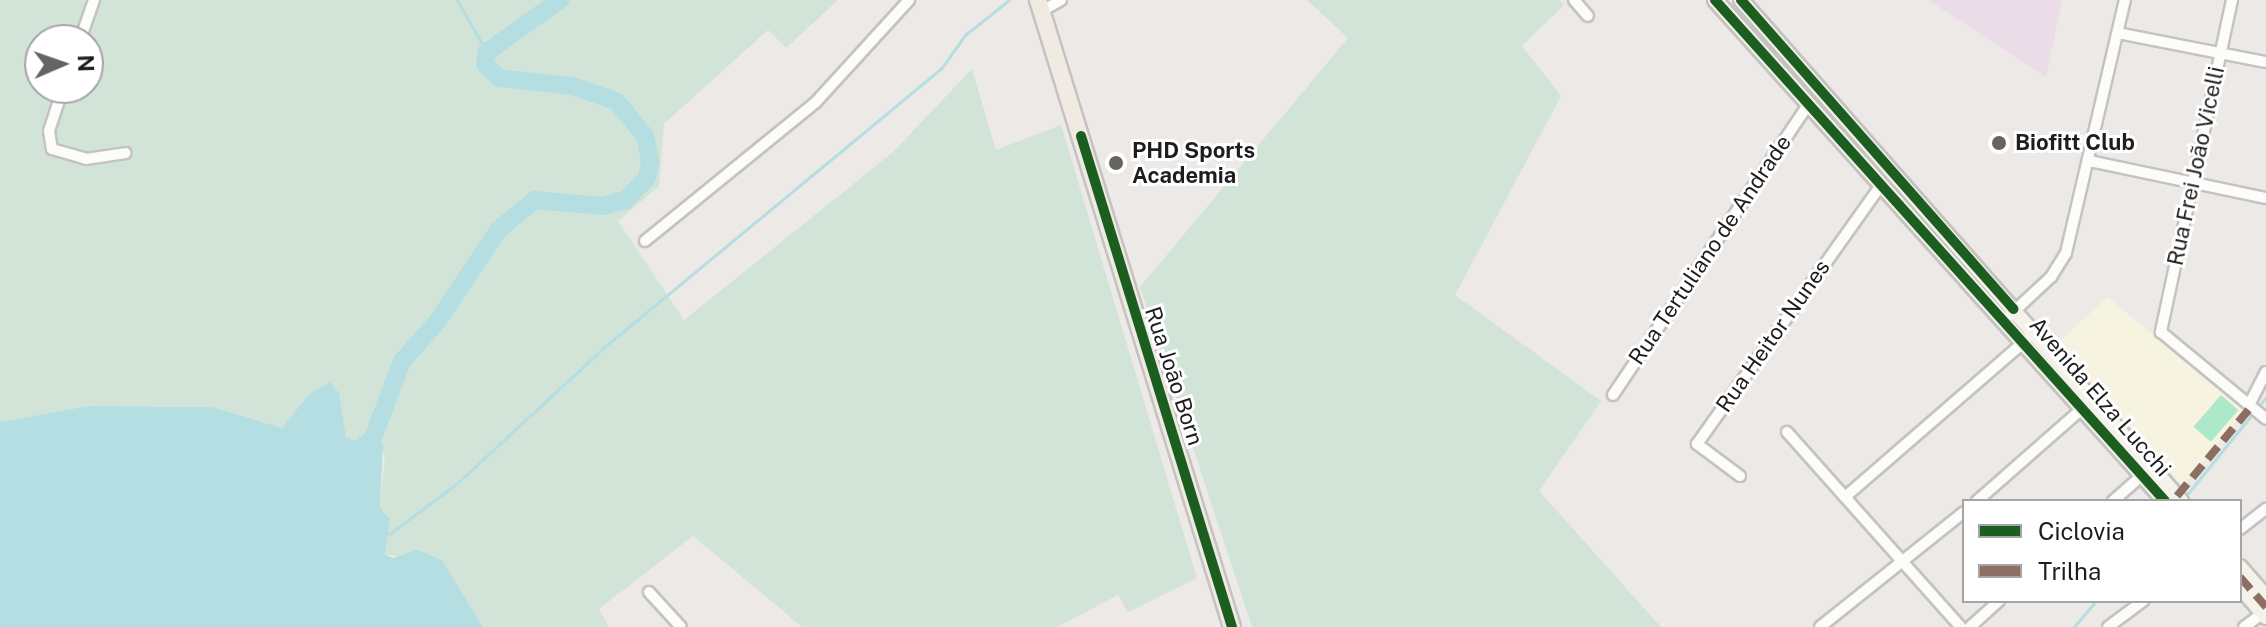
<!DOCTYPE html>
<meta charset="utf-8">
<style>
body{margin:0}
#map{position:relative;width:2266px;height:627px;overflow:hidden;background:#ece9e6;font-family:"Public Sans",sans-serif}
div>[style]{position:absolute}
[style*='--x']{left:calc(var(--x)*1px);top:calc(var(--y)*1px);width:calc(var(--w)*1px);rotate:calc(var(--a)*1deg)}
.industrial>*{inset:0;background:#eadde7}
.education>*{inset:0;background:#f6f3e0}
.wetland>*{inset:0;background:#d2e4d8}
.pitch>*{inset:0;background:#ace8c9;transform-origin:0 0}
.water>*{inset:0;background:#b5dee3}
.stream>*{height:3px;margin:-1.5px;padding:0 1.5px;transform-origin:1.5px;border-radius:1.5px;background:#b5dee3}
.river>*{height:18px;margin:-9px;padding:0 9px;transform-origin:9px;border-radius:9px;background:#b5dee3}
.roads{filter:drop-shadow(2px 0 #c4c3c2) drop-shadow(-2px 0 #c4c3c2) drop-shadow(0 2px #c4c3c2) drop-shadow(0 -2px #c4c3c2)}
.street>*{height:10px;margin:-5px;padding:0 5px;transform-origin:5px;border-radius:5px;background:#fcfcfb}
.secondary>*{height:14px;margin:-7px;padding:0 7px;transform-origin:7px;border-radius:7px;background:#f4f2e9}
.primary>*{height:16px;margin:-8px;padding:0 8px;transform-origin:8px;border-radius:8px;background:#f1eae3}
.quiet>*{height:8px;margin-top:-4px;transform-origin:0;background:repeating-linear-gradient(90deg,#8d6e63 0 16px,transparent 0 24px)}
.cycleway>*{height:10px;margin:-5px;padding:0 5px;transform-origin:5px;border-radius:5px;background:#1b5e20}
.dots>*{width:22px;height:22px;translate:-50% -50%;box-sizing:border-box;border:4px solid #fff;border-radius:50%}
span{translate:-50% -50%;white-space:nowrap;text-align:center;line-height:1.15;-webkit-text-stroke:6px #fff;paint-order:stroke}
.poi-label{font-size:22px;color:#1d1d1d;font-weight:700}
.left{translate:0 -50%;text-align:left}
.street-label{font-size:22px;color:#1d1d1d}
.legend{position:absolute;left:1962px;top:499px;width:280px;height:104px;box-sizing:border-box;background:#fff;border:2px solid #a5a5a5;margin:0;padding:10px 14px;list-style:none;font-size:24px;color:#1d1d1d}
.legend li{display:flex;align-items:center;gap:16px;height:40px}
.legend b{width:40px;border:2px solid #a5a5a5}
.north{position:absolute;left:24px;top:24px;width:80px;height:80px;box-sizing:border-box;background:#fff;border:2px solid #a5a5a5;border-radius:50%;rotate:88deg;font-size:22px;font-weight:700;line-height:32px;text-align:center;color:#1d1d1d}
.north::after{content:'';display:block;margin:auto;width:28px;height:36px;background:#656463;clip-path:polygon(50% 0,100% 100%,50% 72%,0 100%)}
</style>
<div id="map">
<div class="industrial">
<div style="clip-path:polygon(1928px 0,2062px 0,2046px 77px)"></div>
</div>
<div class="education">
<div style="clip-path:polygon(2107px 297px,2246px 410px,2182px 486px,2057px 344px)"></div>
</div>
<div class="wetland">
<div style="clip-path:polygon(evenodd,0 0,838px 0,786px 48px,768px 30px,664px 124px,659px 186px,618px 221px,684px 320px,893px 152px,972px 69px,996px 150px,1061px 125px,1197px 578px,1128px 612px,1118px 595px,1057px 627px,802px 627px,693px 536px,599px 609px,609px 627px,483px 627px,442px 560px,385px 555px,390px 519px,380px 508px,385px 454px,346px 437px,341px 405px,330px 382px,309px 394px,282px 428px,213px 407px,88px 406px,0 422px,0 0,40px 40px,88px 40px,88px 88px,40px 88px,40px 40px)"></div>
<div style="clip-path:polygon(1307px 0,1559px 0,1564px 5px,1522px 46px,1561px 96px,1455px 295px,1601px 401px,1539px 491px,1661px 627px,1252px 627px,1140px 287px,1348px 38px)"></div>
</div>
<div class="pitch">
<div style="left:2221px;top:395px;width:23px;height:42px;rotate:41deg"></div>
</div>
<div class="water">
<div style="clip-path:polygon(330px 382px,339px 393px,346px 437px,356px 441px,365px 433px,383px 444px,380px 508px,390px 519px,385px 555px,393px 558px,417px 550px,442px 560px,483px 627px,0 627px,0 422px,88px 406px,213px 407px,282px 428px,309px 394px)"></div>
</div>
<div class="stream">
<div style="--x:457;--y:0;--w:60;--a:60"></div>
<div style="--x:2258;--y:407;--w:13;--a:-51"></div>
<div style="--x:2185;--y:497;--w:108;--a:-51"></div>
<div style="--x:389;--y:534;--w:82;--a:-36.6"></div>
<div style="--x:455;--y:485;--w:208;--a:-42.7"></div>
<div style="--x:608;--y:344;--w:432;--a:-39.6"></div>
<div style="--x:941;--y:69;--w:42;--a:-54.8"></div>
<div style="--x:965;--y:35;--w:56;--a:-38.5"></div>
<div style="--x:2074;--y:627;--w:34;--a:-50"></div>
</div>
<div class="river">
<div style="--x:373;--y:438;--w:82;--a:-69.4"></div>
<div style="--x:402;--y:361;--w:52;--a:-48.1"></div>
<div style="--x:437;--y:322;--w:112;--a:-56.3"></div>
<div style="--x:499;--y:229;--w:46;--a:-38.9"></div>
<div style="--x:535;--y:200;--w:68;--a:5"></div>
<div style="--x:603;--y:206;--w:23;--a:-15"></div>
<div style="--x:625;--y:200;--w:31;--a:-45"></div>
<div style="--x:647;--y:178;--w:17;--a:-80"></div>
<div style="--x:650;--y:161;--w:25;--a:-101"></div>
<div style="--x:645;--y:136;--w:45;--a:-129.6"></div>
<div style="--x:616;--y:101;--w:46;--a:-161.2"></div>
<div style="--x:572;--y:86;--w:73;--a:-173.7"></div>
<div style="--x:499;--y:78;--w:20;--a:-135"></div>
<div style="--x:485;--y:64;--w:12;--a:-81"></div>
<div style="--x:487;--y:52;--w:90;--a:-35.5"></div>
</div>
<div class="roads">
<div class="street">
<div style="--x:1574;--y:0;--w:21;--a:49"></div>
<div style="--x:2232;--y:0;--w:340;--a:102.1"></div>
<div style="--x:2161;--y:332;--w:136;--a:39.6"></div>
<div style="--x:1042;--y:11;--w:22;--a:-30"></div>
<div style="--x:2118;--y:33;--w:151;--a:11.1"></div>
<div style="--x:80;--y:40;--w:42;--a:-70.7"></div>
<div style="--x:63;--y:88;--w:45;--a:108"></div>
<div style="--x:49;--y:131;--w:18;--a:81"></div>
<div style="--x:52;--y:149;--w:35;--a:16"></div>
<div style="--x:86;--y:159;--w:40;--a:-8.5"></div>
<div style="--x:2089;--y:161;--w:181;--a:11.8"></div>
<div style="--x:645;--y:241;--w:220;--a:-39.1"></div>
<div style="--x:816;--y:102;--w:138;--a:-47.6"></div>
<div style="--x:2009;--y:316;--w:57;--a:-42.9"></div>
<div style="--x:2051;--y:277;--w:28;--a:-58"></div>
<div style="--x:2066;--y:253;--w:260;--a:-76.9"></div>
<div style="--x:1613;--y:395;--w:349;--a:-56.1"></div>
<div style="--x:2249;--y:405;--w:37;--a:-63"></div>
<div style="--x:1787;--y:432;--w:261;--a:48.3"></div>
<div style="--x:1740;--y:476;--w:54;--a:-143.3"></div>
<div style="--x:1697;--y:444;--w:318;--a:-54.6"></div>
<div style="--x:1845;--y:497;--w:240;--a:-40.9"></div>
<div style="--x:1977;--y:501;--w:141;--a:-41.3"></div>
<div style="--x:2113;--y:501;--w:45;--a:-41.4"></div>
<div style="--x:2240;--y:529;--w:33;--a:-38"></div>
<div style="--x:649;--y:592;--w:47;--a:47.6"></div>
<div style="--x:1820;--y:627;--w:184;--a:-38.6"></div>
<div style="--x:1970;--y:627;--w:39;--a:-42"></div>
<div style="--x:2108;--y:627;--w:44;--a:-36.6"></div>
<div style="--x:2244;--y:627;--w:24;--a:-36"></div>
</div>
<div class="secondary">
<div style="--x:1715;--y:0;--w:673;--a:48.07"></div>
<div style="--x:1741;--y:0;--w:667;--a:48.71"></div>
<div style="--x:2240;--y:567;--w:40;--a:49"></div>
<div style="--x:2240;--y:587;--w:40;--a:49"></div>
</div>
<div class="primary">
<div style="--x:1038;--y:0;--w:656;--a:72.81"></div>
</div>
</div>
<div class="quiet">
<div style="--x:2177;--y:496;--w:116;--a:-50.3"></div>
<div style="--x:2240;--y:577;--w:40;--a:49"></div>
</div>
<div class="cycleway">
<div style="--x:1715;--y:0;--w:673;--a:48.07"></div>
<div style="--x:1741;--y:0;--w:412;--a:48.6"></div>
<div style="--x:1081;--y:136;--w:514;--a:72.91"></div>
</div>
<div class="dots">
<div style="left:1999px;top:143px;background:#656463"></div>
<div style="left:1116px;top:163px;background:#656463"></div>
</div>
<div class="poi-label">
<span class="left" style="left:2015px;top:143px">Biofitt Club</span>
<span class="left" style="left:1132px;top:163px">PHD Sports<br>Academia</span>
</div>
<div class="street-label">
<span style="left:2196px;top:166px;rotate:-78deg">Rua Frei João Vicelli</span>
<span style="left:1710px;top:250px;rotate:-56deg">Rua Tertuliano de Andrade</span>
<span style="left:1773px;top:336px;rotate:-55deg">Rua Heitor Nunes</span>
<span style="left:1174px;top:376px;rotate:72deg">Rua João Born</span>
<span style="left:2100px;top:397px;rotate:49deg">Avenida Elza Lucchi</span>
</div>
<ul class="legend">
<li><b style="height:10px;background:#1b5e20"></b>Ciclovia</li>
<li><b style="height:10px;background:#8d6e63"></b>Trilha</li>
</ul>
<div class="north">N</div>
</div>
